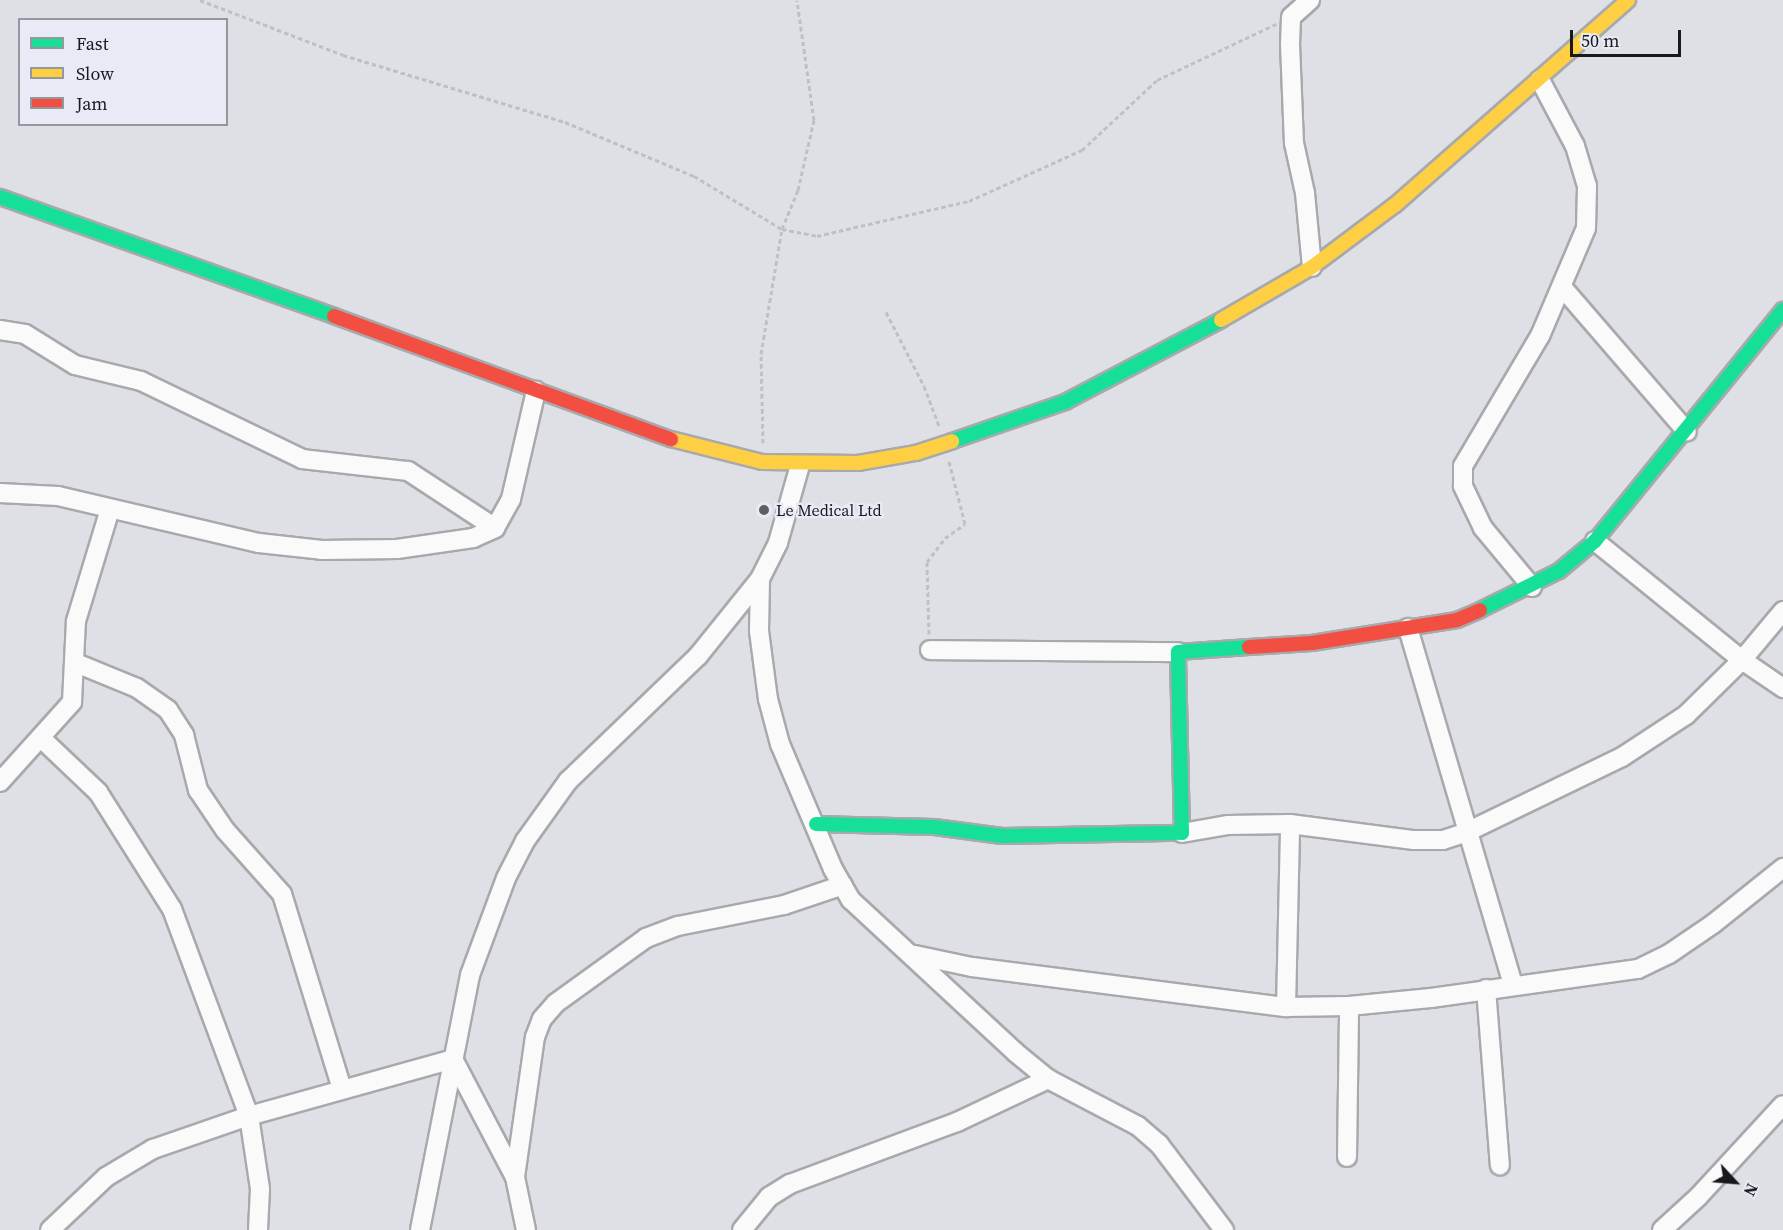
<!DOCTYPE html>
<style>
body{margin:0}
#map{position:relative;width:1783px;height:1230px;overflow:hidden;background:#dee0e6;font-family:"Source Serif 4",serif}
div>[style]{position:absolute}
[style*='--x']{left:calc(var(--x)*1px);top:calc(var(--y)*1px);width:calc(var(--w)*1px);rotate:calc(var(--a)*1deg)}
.path>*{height:3px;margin-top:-1.5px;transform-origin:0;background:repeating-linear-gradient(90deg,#bec0c1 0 4.5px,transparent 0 7.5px)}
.roads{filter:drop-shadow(2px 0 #a8a9ad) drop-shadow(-2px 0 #a8a9ad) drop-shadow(0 2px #a8a9ad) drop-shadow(0 -2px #a8a9ad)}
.street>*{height:18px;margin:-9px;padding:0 9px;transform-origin:9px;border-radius:9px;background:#fafafb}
.fast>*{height:14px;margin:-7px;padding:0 7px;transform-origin:7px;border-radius:7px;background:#16e098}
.slow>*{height:14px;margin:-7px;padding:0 7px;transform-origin:7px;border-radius:7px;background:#ffcf43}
.jam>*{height:14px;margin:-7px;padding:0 7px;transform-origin:7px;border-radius:7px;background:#f24e42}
.dots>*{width:16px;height:16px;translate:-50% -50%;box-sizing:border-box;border:3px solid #e8ebf6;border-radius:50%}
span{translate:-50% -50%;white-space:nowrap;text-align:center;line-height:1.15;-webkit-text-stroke:4.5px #e8ebf6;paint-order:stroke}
.poi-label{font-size:16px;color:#18191d}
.left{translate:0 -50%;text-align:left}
.legend{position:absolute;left:18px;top:18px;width:210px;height:108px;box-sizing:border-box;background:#e8ebf6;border:2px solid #95979f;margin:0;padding:8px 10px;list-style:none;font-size:18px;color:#18191d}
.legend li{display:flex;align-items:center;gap:12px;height:30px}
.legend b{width:30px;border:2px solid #95979f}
.north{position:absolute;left:1705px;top:1152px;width:60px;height:60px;-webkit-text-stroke:4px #e8ebf6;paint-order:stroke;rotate:116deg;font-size:16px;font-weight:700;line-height:24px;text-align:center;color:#18191d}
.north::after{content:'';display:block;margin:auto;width:21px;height:27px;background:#18191d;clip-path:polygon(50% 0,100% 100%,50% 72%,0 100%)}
.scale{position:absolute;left:1570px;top:30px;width:111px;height:27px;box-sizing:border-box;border:3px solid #18191d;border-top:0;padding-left:8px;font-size:18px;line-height:21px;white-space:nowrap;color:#18191d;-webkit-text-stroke:4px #e8ebf6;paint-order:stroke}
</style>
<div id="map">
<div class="path">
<div style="--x:200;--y:0;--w:153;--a:21"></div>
<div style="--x:343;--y:55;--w:232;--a:16.8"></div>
<div style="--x:565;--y:122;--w:140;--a:22.7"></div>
<div style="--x:694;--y:176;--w:103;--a:31.1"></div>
<div style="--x:782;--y:229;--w:36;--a:11"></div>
<div style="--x:817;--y:236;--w:156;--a:-13"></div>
<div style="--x:969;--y:201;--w:124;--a:-24.3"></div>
<div style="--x:1082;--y:150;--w:103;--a:-43"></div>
<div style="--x:1157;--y:80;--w:132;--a:-25.2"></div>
<div style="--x:886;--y:312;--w:83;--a:62.8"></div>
<div style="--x:924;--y:386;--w:43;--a:69.4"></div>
<div style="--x:763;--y:443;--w:89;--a:-91.3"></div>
<div style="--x:761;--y:354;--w:127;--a:-80.5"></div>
<div style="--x:782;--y:229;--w:42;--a:-67.7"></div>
<div style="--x:798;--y:190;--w:72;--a:-77.1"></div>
<div style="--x:814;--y:120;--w:121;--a:-98.1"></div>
<div style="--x:929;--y:634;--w:72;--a:-91.6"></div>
<div style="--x:927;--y:562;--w:30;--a:-53"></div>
<div style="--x:945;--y:538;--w:24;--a:-35"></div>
<div style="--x:965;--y:524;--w:65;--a:-104.3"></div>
</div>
<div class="roads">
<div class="street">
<div style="--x:1310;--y:0;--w:25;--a:138"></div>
<div style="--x:1291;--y:17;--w:27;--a:92"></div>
<div style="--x:1290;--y:44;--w:99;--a:87.7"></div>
<div style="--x:1294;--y:143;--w:51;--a:77.6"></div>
<div style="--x:1305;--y:193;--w:74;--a:84.6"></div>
<div style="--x:1562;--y:287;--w:191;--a:49.2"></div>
<div style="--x:0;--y:330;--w:25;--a:9"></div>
<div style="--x:25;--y:334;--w:59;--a:31.8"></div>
<div style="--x:75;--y:365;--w:68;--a:13.6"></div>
<div style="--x:141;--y:381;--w:179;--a:25.8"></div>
<div style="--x:302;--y:459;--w:107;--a:6.5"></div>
<div style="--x:408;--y:471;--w:104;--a:33.2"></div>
<div style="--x:800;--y:465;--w:81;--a:105.8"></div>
<div style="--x:778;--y:543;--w:40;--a:116.6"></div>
<div style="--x:760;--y:579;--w:52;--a:91.1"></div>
<div style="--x:759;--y:631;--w:69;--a:82.5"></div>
<div style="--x:768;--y:699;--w:47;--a:75.1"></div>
<div style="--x:780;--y:744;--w:136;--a:67"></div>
<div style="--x:833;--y:869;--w:36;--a:60"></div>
<div style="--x:851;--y:900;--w:224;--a:42.8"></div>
<div style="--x:1015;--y:1052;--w:43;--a:39.3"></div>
<div style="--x:1048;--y:1079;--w:102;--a:27.6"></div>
<div style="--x:1138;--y:1126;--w:28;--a:41"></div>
<div style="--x:1159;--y:1144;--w:108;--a:52.9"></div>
<div style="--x:0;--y:493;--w:58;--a:3"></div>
<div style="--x:58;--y:496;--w:206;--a:13.2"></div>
<div style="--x:259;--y:543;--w:63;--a:6.3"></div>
<div style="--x:322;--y:550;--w:75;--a:-0.8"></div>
<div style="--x:397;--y:549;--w:77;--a:-8.2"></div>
<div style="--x:473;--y:538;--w:24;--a:-24"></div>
<div style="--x:495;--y:528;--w:33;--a:-61"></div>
<div style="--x:511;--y:499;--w:111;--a:-77"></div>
<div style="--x:1595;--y:541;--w:189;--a:39"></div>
<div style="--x:1742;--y:660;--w:50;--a:34.3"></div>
<div style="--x:1532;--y:587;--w:77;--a:-129.7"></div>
<div style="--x:1483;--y:528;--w:47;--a:-115.5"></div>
<div style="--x:1463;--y:486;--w:20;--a:-90"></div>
<div style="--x:1463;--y:466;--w:151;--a:-59.4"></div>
<div style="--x:1540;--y:336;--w:117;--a:-66.9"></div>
<div style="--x:1586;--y:228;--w:42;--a:-88.6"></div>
<div style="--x:1587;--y:186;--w:42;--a:-106.7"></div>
<div style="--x:1575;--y:146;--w:75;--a:-117.9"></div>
<div style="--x:1408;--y:628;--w:372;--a:73.6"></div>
<div style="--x:930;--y:650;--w:248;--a:0.5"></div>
<div style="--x:76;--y:663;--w:66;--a:22.3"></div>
<div style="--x:137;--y:688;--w:38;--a:35"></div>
<div style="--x:168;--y:710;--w:30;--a:57"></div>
<div style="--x:184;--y:735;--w:57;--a:75.7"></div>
<div style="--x:198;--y:790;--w:48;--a:56"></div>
<div style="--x:225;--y:830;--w:86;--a:48.3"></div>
<div style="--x:282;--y:894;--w:204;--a:72.9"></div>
<div style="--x:41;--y:738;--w:79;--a:43.5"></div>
<div style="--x:98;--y:792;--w:138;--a:57.7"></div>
<div style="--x:172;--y:909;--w:221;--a:69.6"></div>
<div style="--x:249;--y:1116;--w:74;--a:81.4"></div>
<div style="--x:260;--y:1189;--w:41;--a:92.8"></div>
<div style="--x:0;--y:782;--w:108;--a:-48"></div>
<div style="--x:72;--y:702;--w:81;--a:-87.2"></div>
<div style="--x:76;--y:621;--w:117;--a:-73.1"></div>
<div style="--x:1182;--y:833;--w:47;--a:-9.9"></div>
<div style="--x:1228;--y:825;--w:62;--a:-0.9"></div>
<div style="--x:1290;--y:824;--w:125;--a:7.4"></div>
<div style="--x:1414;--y:840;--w:29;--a:0"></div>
<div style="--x:1443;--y:840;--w:25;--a:-18"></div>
<div style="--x:1467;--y:832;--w:172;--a:-25.8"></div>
<div style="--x:1622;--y:757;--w:77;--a:-33.3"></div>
<div style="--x:1686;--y:715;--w:78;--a:-44.5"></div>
<div style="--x:1742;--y:660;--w:64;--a:-50.1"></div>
<div style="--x:915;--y:955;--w:58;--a:11.9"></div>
<div style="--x:972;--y:967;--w:317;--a:7.3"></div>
<div style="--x:1286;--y:1007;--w:63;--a:-0.9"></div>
<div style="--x:1349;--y:1006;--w:82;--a:-5.6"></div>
<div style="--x:1431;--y:998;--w:209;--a:-8"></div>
<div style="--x:1638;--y:969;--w:34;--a:-26"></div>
<div style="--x:1669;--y:954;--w:53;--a:-34.3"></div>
<div style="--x:1713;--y:924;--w:90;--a:-38.7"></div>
<div style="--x:1486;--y:989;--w:177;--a:85.5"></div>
<div style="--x:1286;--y:1007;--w:183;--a:-88.7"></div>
<div style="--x:1347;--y:1157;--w:151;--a:-89.2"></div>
<div style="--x:515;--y:1177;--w:141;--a:-81.9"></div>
<div style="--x:535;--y:1037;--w:19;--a:-69"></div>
<div style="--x:542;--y:1019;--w:21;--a:-49"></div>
<div style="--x:556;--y:1003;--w:111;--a:-35.8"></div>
<div style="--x:646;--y:938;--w:34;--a:-21"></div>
<div style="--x:678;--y:926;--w:108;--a:-11.2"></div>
<div style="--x:784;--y:905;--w:62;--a:-18.7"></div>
<div style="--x:50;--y:1230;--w:77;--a:-43.4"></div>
<div style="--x:106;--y:1177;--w:55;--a:-30.8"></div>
<div style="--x:153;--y:1149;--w:102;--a:-19"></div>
<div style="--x:249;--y:1116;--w:212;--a:-15.6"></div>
<div style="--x:453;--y:1059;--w:133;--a:62.3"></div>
<div style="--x:515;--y:1177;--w:54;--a:78.3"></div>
<div style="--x:420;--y:1230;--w:260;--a:-78.9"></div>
<div style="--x:470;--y:975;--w:103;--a:-69.6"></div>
<div style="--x:506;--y:878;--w:42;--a:-62.8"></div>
<div style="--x:525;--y:841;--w:74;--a:-54.4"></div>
<div style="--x:568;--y:781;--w:180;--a:-43.9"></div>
<div style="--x:698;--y:656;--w:99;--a:-51.2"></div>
<div style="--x:742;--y:1230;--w:43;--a:-50.7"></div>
<div style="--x:769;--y:1197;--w:25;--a:-32"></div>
<div style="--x:790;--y:1184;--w:178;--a:-20.4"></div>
<div style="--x:957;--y:1122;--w:101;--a:-25.3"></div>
<div style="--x:1662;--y:1230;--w:49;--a:-42.5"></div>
<div style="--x:1698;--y:1197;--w:125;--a:-47.3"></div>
</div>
<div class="fast">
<div style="--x:0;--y:197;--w:355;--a:19.6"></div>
<div style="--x:952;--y:441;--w:120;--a:-19"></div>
<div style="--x:1065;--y:402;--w:176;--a:-27.7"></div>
<div style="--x:1480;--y:610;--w:88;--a:-26.3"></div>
<div style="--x:1559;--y:571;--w:47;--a:-39.8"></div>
<div style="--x:1595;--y:541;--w:298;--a:-50.9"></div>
<div style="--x:816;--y:824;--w:118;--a:1.5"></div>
<div style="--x:934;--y:827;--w:69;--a:7.5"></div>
<div style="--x:1002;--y:836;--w:180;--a:-1"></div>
<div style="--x:1182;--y:833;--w:181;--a:-91.3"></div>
<div style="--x:1178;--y:652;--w:71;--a:-4"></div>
</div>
<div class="slow">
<div style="--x:1221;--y:320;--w:105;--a:-30.2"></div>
<div style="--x:1312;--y:267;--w:104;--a:-36.8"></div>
<div style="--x:1395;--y:205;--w:310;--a:-41.3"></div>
<div style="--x:671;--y:439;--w:94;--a:14.2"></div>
<div style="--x:762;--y:462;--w:96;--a:0.6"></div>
<div style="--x:858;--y:463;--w:59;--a:-9.8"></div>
<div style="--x:916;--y:453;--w:38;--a:-18"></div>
</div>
<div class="jam">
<div style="--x:334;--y:316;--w:359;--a:20.1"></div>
<div style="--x:1249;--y:647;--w:63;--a:-3.6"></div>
<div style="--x:1312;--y:643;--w:147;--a:-9"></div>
<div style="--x:1457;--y:620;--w:25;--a:-23"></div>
</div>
</div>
<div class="dots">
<div style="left:764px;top:510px;background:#5d5f63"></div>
</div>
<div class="poi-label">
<span class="left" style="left:776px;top:510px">Le Medical Ltd</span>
</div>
<ul class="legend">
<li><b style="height:8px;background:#16e098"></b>Fast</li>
<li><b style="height:8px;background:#ffcf43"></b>Slow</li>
<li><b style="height:8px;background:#f24e42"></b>Jam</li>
</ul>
<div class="north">N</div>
<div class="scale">50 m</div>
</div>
